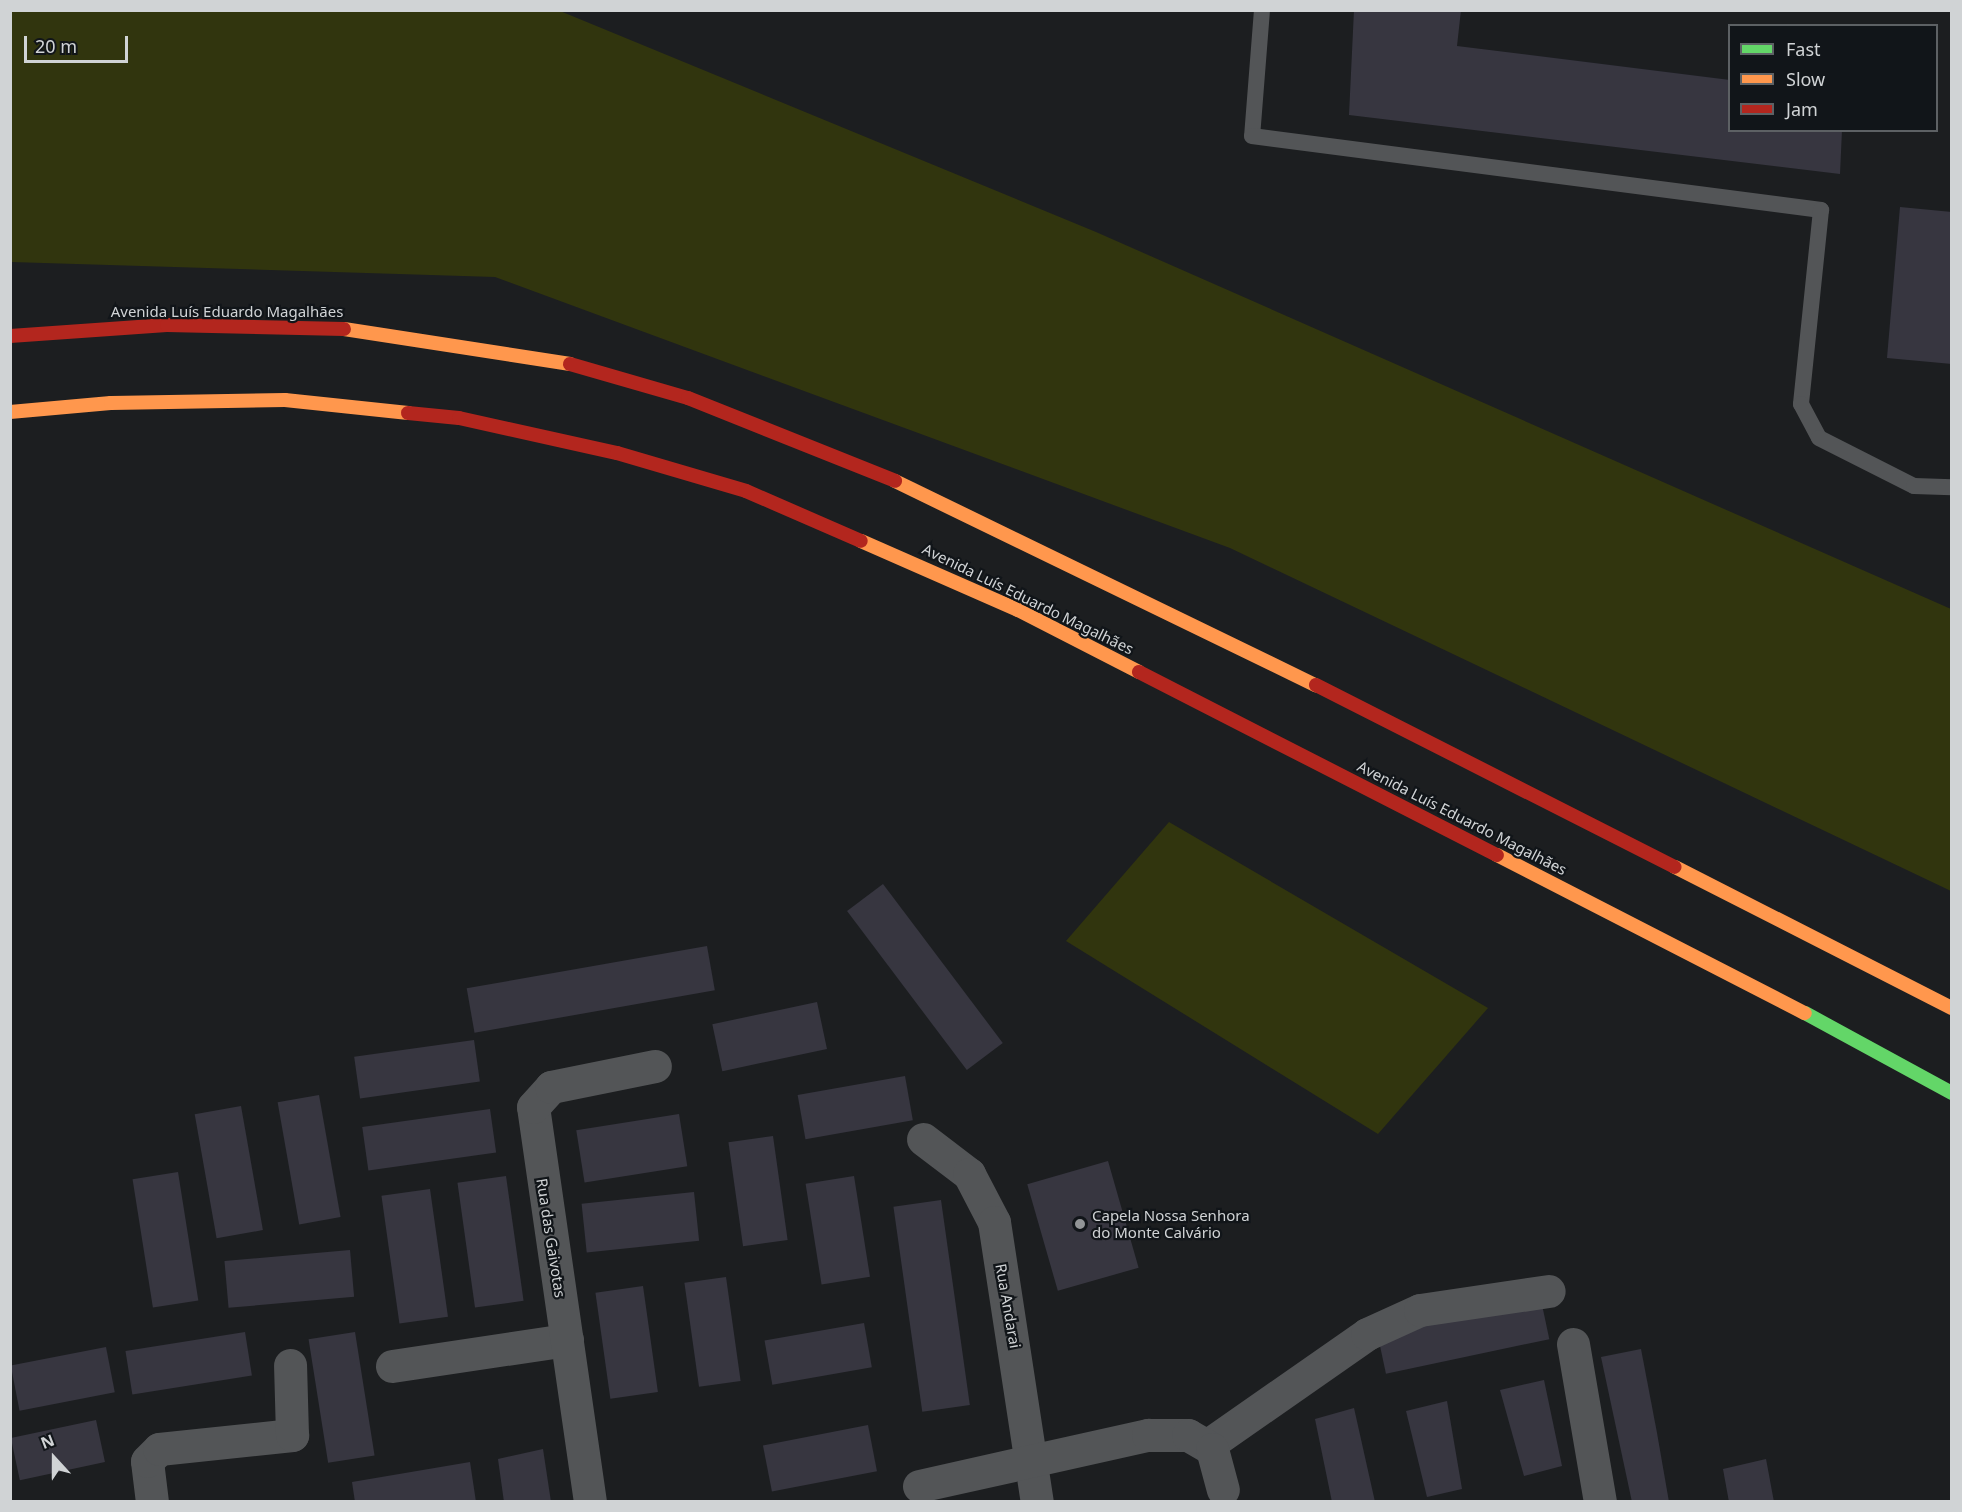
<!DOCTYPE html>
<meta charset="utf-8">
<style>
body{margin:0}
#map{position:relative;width:1962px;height:1512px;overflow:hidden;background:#1c1e20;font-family:"Noto Sans",sans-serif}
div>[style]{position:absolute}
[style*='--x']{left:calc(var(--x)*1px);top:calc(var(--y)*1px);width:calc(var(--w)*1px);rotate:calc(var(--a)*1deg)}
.green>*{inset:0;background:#31350e}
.building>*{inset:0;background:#373640;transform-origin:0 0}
.lane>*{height:16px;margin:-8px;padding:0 8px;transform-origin:8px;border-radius:8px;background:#535557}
.street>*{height:33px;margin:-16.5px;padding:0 16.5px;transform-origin:16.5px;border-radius:16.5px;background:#535557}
.fast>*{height:14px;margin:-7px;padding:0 7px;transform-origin:7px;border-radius:7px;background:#63d668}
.slow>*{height:14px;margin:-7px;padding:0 7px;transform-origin:7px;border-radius:7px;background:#ff974d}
.jam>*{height:14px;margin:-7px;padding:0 7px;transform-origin:7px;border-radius:7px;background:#b3261e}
.dots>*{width:16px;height:16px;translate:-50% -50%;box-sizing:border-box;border:3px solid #111519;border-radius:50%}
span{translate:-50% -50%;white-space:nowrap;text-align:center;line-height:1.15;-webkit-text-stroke:4.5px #111519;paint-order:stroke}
.street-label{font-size:15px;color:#d0d3d5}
.poi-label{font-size:15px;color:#d0d3d5}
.left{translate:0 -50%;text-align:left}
.frame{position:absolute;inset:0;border:12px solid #d0d3d5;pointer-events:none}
.legend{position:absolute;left:1728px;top:24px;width:210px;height:108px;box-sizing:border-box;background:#111519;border:2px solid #5d6164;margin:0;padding:8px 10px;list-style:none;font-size:18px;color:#d0d3d5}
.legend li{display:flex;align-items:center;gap:12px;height:30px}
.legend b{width:30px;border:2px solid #5d6164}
.north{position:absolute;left:24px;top:1428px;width:60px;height:60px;-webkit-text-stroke:4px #111519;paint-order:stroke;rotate:339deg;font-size:16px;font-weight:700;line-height:24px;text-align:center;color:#d0d3d5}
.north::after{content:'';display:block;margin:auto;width:21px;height:27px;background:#d0d3d5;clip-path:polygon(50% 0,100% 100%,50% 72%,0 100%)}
.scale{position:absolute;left:24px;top:36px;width:104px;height:27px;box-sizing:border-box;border:3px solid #d0d3d5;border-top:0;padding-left:8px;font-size:18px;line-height:21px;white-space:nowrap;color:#d0d3d5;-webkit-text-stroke:4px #111519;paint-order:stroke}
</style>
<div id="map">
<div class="green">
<div style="clip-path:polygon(11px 10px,560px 11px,1096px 232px,1951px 609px,1951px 891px,1230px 548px,495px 277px,11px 262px)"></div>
<div style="clip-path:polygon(1169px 822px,1488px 1008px,1378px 1134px,1066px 941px)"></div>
</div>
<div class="building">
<div style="clip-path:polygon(1354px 10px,1461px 10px,1457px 46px,1730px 80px,1730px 130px,1842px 130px,1840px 174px,1349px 115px)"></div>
<div style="clip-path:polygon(1900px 207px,1952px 212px,1952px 364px,1887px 358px)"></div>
<div style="left:883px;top:884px;width:199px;height:45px;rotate:53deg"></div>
<div style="left:707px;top:946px;width:45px;height:244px;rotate:80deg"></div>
<div style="left:817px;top:1002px;width:48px;height:107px;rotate:78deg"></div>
<div style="left:474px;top:1040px;width:42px;height:121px;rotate:82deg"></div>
<div style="left:905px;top:1076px;width:45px;height:109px;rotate:80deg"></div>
<div style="left:319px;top:1095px;width:124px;height:42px;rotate:80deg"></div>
<div style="left:241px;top:1106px;width:126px;height:47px;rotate:80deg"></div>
<div style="left:490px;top:1109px;width:44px;height:129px;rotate:82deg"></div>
<div style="left:679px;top:1114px;width:53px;height:104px;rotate:81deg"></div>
<div style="left:773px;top:1136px;width:105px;height:45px;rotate:82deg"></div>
<div style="left:1108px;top:1161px;width:111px;height:84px;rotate:74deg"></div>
<div style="left:178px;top:1172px;width:130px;height:46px;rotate:81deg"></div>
<div style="left:506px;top:1176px;width:126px;height:49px;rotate:82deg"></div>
<div style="left:854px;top:1176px;width:102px;height:49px;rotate:81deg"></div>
<div style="left:430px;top:1189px;width:129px;height:49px;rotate:82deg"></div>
<div style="left:694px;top:1192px;width:49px;height:113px;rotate:84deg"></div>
<div style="left:941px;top:1200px;width:207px;height:48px;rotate:82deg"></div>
<div style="left:350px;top:1250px;width:47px;height:126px;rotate:85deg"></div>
<div style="left:726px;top:1277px;width:105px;height:42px;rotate:82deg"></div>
<div style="left:643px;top:1286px;width:107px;height:48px;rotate:82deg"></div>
<div style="left:1541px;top:1300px;width:40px;height:167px;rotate:78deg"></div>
<div style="left:864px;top:1323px;width:45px;height:101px;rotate:80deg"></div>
<div style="left:245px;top:1332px;width:44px;height:121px;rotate:81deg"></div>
<div style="left:355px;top:1332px;width:125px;height:47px;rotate:81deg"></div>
<div style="left:106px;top:1347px;width:46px;height:97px;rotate:79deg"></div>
<div style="clip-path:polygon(1641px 1349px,1657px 1433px,1669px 1502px,1632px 1502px,1601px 1357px)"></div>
<div style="clip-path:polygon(1544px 1380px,1562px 1466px,1524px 1476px,1500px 1390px)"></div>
<div style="clip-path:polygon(1447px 1401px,1462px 1489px,1427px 1497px,1406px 1411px)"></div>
<div style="clip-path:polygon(1354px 1408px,1375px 1502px,1332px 1502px,1315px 1419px)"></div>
<div style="left:96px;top:1420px;width:43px;height:87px;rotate:78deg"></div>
<div style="left:868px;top:1425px;width:47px;height:107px;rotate:79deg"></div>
<div style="clip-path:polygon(543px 1449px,551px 1502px,504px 1502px,498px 1459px)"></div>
<div style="clip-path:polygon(1766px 1459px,1774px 1502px,1729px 1502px,1723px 1469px)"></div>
<div style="clip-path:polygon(470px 1462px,476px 1502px,355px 1502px,352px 1482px)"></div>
</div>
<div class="lane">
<div style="--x:1262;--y:10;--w:126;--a:94.5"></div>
<div style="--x:1252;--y:136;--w:574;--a:7.41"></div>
<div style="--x:1821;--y:210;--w:195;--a:95.9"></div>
<div style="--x:1801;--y:404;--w:38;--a:62"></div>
<div style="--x:1819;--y:438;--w:106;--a:26.8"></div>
<div style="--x:1914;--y:486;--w:38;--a:2"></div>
</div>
<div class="street">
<div style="--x:923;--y:1139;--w:58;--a:37.3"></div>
<div style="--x:969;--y:1174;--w:54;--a:62.5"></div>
<div style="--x:994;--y:1222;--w:283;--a:81.3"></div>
<div style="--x:1573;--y:1344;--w:160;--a:80.3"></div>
<div style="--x:392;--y:1366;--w:177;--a:-8.5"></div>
<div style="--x:1208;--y:1445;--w:194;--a:-34.9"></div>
<div style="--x:1367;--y:1334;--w:58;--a:-24.4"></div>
<div style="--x:1420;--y:1310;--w:130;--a:-8.4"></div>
<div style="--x:919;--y:1486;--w:235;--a:-12.6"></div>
<div style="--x:1148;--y:1435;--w:40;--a:0"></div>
<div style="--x:1188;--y:1435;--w:28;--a:30"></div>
<div style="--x:1212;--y:1449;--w:42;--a:75"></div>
<div style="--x:152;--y:1502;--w:41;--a:-97"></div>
<div style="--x:147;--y:1461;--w:17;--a:-45"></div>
<div style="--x:159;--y:1449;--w:134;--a:-6"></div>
<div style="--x:292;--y:1435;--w:70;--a:-91.6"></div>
<div style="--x:590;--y:1502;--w:399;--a:-98.2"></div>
<div style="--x:533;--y:1107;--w:27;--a:-48"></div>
<div style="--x:551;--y:1087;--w:106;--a:-11.4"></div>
</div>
<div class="fast">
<div style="--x:1805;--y:1013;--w:167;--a:28.6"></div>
</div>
<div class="slow">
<div style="--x:344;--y:329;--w:229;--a:8.8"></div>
<div style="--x:10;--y:412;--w:101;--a:-5.1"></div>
<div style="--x:111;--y:403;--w:174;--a:-1"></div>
<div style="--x:285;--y:400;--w:124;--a:6"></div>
<div style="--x:895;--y:481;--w:468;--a:25.9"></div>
<div style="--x:861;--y:541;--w:171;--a:23.7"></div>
<div style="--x:1018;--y:610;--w:136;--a:27.1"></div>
<div style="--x:1497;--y:855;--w:346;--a:27.2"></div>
<div style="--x:1675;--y:867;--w:311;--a:27"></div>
</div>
<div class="jam">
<div style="--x:10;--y:336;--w:157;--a:-4"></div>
<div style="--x:167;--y:325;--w:177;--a:1.3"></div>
<div style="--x:570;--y:364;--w:123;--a:16.1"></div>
<div style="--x:688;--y:398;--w:223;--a:21.8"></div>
<div style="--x:408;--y:413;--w:51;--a:5.6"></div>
<div style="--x:459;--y:418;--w:162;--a:12.5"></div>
<div style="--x:617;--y:453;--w:134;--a:16.4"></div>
<div style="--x:746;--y:491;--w:125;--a:23.5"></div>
<div style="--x:1139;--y:672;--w:402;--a:27.1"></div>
<div style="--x:1316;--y:685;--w:402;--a:26.9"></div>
</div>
<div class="dots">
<div style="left:1080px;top:1224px;background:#919496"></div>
</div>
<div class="street-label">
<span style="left:227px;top:312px">Avenida Luís Eduardo Magalhães</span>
<span style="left:1028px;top:599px;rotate:26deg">Avenida Luís Eduardo Magalhães</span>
<span style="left:1462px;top:818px;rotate:27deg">Avenida Luís Eduardo Magalhães</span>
<span style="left:551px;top:1238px;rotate:81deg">Rua das Gaivotas</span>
<span style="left:1008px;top:1306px;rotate:80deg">Rua Andarai</span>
</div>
<div class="poi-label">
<span class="left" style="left:1092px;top:1224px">Capela Nossa Senhora<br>do Monte Calvário</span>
</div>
<div class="frame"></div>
<ul class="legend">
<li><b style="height:8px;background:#63d668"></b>Fast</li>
<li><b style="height:8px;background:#ff974d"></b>Slow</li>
<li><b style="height:8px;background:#b3261e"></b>Jam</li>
</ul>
<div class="north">N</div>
<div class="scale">20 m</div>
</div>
